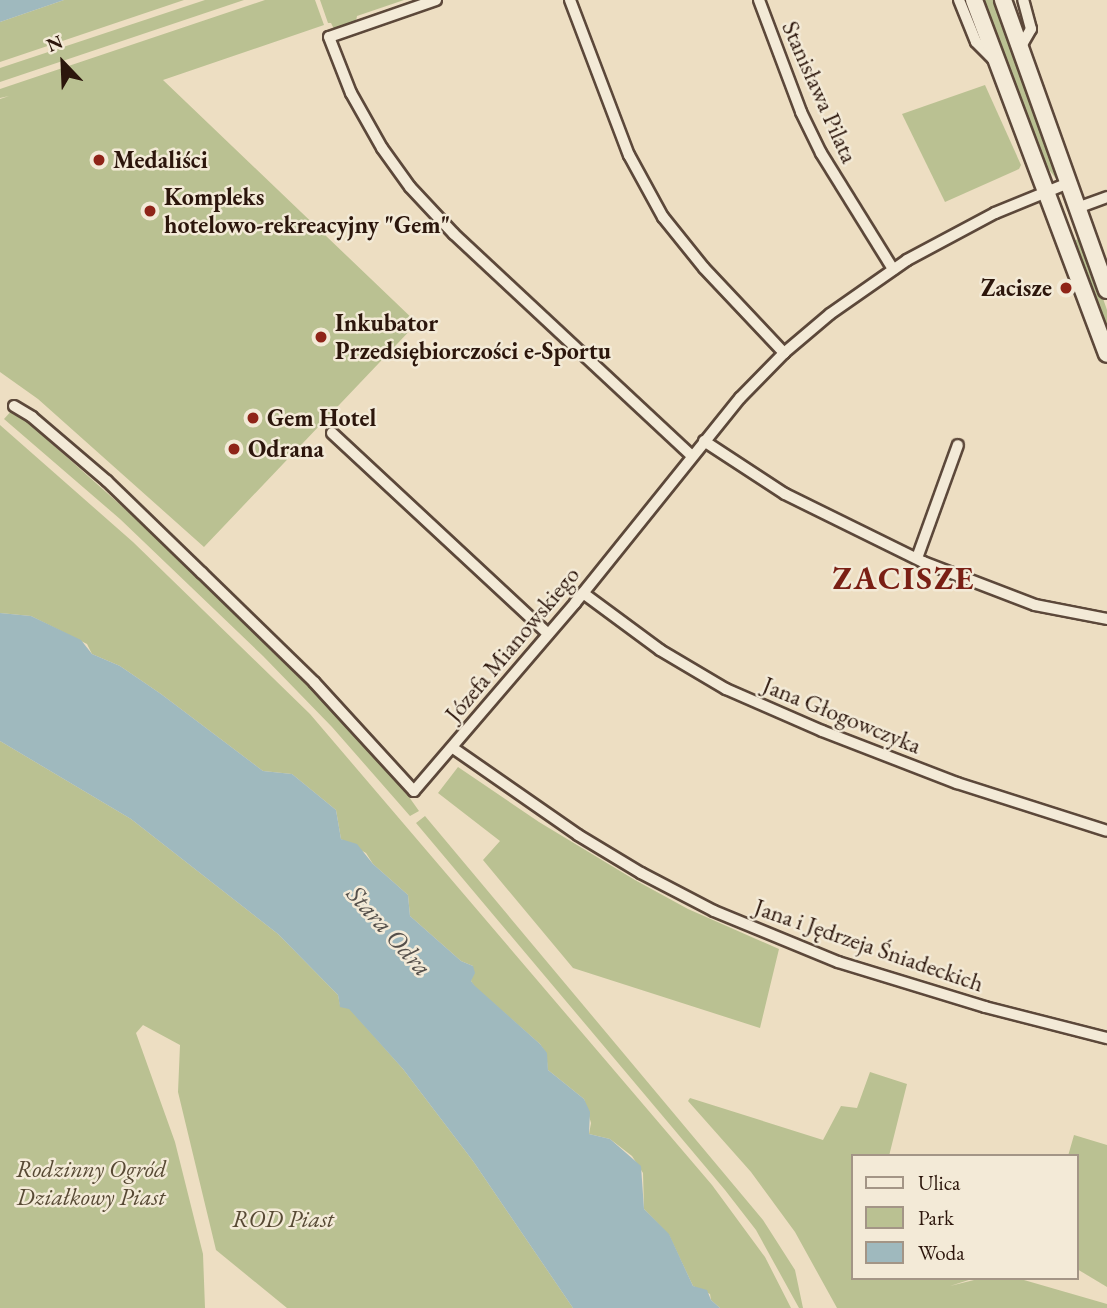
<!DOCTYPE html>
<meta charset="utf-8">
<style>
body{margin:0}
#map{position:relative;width:1107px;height:1308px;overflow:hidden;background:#eddec2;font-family:"EB Garamond",serif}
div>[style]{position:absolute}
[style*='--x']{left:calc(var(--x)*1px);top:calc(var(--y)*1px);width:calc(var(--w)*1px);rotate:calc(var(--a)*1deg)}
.green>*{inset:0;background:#bac192}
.water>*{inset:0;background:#9fb9be}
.roads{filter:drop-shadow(2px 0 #5c483a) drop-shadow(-2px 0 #5c483a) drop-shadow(0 2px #5c483a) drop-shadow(0 -2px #5c483a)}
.minor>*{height:10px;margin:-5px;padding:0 5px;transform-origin:5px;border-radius:5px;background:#f3ead7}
.secondary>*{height:16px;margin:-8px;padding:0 8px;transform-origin:8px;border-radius:8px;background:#f3ead7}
.dots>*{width:19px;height:19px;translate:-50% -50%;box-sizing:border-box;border:4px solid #f3ead7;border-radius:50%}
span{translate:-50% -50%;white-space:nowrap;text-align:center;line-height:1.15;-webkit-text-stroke:5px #f3ead7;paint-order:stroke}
.street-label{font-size:24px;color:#2c160c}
.poi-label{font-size:24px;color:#2c160c;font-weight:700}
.left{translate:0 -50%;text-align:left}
.right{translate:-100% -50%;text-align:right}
.park-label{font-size:24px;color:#574934;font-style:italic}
.water-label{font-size:26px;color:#544f4a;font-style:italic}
.district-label{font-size:32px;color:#7a1f14;font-weight:700;letter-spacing:2px}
.legend{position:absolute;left:851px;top:1154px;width:228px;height:126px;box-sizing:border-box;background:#f3ead7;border:2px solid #a39586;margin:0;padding:9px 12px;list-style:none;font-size:21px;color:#2c160c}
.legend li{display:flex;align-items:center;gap:14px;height:35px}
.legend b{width:35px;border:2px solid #a39586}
.north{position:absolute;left:28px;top:28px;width:70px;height:70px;-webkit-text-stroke:5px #f3ead7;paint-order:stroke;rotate:337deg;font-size:19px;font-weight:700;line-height:28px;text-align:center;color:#2c160c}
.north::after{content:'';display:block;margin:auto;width:24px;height:32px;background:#2c160c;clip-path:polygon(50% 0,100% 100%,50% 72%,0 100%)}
</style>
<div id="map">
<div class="green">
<div style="clip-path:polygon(64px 0,184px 0,0 62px,0 22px)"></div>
<div style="clip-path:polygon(205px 0,244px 0,0 82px,0 68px)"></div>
<div style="clip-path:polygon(265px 0,315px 0,324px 25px,163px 80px,417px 323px,204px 547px,38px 399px,0 372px,0 99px,9px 96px,0 98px,0 89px)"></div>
<div style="clip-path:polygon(320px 0,404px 0,357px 16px,356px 21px,334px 29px,331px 23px,328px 23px)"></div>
<div style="clip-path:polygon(980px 0,996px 0,1059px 176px,1057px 180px,1044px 163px)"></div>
<div style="clip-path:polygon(985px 85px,1021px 165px,1019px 169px,945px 202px,902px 114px)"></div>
<div style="clip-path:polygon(1082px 238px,1107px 310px,1107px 336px,1073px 241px)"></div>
<div style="clip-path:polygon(13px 409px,180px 558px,319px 695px,397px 780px,419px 811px,410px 816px,332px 727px,263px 656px,120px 519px,4px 419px)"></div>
<div style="clip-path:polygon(0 425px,133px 542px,310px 714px,712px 1185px,765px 1257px,791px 1308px,720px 1308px,711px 1300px,710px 1294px,693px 1286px,669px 1235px,644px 1209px,643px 1173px,632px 1156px,610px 1139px,589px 1134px,591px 1123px,584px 1099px,548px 1070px,546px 1053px,540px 1044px,475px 987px,471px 981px,473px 966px,461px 961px,410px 916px,408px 895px,373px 864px,366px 853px,341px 839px,336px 810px,292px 774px,263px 771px,161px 694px,120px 666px,92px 654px,87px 644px,31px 616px,0 613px)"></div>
<div style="clip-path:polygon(0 741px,131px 819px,278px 934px,338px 995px,340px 1005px,349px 1008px,403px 1069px,473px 1161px,573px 1308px,287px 1308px,216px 1250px,178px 1092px,180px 1045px,143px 1025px,136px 1033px,175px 1142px,203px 1254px,205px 1308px,0 1308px)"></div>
<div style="clip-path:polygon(458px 767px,539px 822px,635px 880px,688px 909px,779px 949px,760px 1028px,573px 968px,483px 860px,500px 841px,438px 793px)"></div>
<div style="clip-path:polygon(425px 816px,763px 1220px,795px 1270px,803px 1308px,799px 1308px,756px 1230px,725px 1190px,416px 823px)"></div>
<div style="clip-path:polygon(870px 1072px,907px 1084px,889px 1156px,853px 1156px,853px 1278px,975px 1278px,950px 1286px,982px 1278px,1017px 1278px,1107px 1304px,1107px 1308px,837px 1308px,795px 1232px,751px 1172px,688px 1101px,690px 1098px,823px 1140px,841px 1106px,857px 1108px)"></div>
<div style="clip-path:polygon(1074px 1135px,1107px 1145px,1107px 1287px,1077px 1269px,1077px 1156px,1068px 1156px)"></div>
</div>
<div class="water">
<div style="clip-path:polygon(0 0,64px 0,0 22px)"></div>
<div style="clip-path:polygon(0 613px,31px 616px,81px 640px,92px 654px,120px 666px,161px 694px,263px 771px,292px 774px,336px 810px,341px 839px,357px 844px,373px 864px,408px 895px,410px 916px,461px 961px,473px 966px,475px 973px,471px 981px,475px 986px,540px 1044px,547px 1053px,548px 1070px,584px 1099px,590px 1112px,589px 1134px,610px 1139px,641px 1166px,644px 1209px,669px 1234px,693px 1286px,707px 1290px,711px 1300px,720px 1308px,573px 1308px,473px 1161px,403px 1069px,349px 1009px,340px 1007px,338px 995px,278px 934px,131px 819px,0 741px)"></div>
</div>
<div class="roads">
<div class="minor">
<div style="--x:436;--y:0;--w:113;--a:160.9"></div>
<div style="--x:329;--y:37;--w:60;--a:68.6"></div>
<div style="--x:351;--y:93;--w:63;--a:60.6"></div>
<div style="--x:382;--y:148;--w:48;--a:54.3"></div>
<div style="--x:410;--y:187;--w:64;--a:46.9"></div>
<div style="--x:454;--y:234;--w:325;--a:43"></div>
<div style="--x:570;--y:0;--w:166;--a:69.2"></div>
<div style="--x:629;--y:155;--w:71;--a:61.3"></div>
<div style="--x:663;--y:217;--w:65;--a:51.2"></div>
<div style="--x:704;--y:268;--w:117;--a:46.7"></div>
<div style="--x:759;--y:0;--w:120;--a:69.4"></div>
<div style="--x:801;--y:112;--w:46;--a:64"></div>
<div style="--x:821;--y:153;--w:137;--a:58.2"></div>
<div style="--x:959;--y:0;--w:45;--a:68"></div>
<div style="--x:976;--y:42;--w:25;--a:45"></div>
<div style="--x:1020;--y:48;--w:22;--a:-60"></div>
<div style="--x:1031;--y:29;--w:30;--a:-105"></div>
<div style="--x:1077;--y:208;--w:32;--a:-20"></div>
<div style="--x:14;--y:406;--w:21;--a:31"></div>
<div style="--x:32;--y:417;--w:99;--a:40.5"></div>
<div style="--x:107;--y:481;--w:132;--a:44.1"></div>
<div style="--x:202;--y:573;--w:156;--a:44.2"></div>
<div style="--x:314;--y:682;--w:148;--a:47.5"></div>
<div style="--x:414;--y:791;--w:248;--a:-49.4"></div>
<div style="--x:575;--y:603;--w:263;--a:-51.2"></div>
<div style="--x:740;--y:398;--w:63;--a:-45.6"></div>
<div style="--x:784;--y:353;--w:60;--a:-40.3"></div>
<div style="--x:830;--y:314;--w:94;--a:-35"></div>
<div style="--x:907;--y:260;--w:100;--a:-28.1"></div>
<div style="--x:995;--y:213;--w:79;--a:-22.3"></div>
<div style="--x:332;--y:433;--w:295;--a:42.9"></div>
<div style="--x:704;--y:441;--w:97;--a:33.2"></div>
<div style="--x:785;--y:494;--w:154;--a:26.2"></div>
<div style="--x:923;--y:562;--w:120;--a:21"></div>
<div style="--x:1035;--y:605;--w:73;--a:11"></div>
<div style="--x:917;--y:558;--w:120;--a:-70.1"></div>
<div style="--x:583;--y:593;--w:96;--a:36.5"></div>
<div style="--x:660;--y:650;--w:77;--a:30.6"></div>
<div style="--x:726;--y:689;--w:105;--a:23.6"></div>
<div style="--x:822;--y:731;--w:145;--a:21.1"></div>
<div style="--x:957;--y:783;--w:157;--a:17.7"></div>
<div style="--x:453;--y:748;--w:152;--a:34.8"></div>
<div style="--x:578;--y:835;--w:74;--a:31.1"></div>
<div style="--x:641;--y:873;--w:82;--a:27.5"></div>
<div style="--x:714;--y:911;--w:134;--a:22.4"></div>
<div style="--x:838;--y:962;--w:154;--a:17"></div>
<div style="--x:985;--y:1007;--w:126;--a:14.3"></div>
</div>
<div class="secondary">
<div style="--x:974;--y:0;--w:378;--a:69.4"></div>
<div style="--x:1003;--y:0;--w:308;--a:70.3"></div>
</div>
</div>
<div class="dots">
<div style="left:99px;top:160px;background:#8f2418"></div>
<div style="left:150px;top:211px;background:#8f2418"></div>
<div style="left:1066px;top:288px;background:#8f2418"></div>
<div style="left:321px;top:337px;background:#8f2418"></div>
<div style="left:253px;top:418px;background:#8f2418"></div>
<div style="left:234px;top:449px;background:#8f2418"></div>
</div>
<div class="street-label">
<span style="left:820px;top:92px;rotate:66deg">Stanisława Pilata</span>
<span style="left:512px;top:644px;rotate:-50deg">Józefa Mianowskiego</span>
<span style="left:842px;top:715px;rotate:22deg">Jana Głogowczyka</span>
<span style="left:869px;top:945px;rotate:19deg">Jana i Jędrzeja Śniadeckich</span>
</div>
<div class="poi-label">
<span class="left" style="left:113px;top:160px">Medaliści</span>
<span class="left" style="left:164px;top:211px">Kompleks<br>hotelowo-rekreacyjny "Gem"</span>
<span class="right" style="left:1052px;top:288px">Zacisze</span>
<span class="left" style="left:335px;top:337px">Inkubator<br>Przedsiębiorczości e-Sportu</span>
<span class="left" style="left:267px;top:418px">Gem Hotel</span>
<span class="left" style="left:248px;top:449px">Odrana</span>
</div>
<div class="park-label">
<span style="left:91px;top:1183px">Rodzinny Ogród<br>Działkowy Piast</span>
<span style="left:283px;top:1219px">ROD Piast</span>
</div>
<div class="water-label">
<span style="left:389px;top:931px;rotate:48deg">Stara Odra</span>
</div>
<div class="district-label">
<span style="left:904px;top:578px">ZACISZE</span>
</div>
<ul class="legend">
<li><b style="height:9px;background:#f3ead7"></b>Ulica</li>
<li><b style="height:19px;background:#bac192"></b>Park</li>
<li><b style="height:19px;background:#9fb9be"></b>Woda</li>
</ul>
<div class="north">N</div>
</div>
